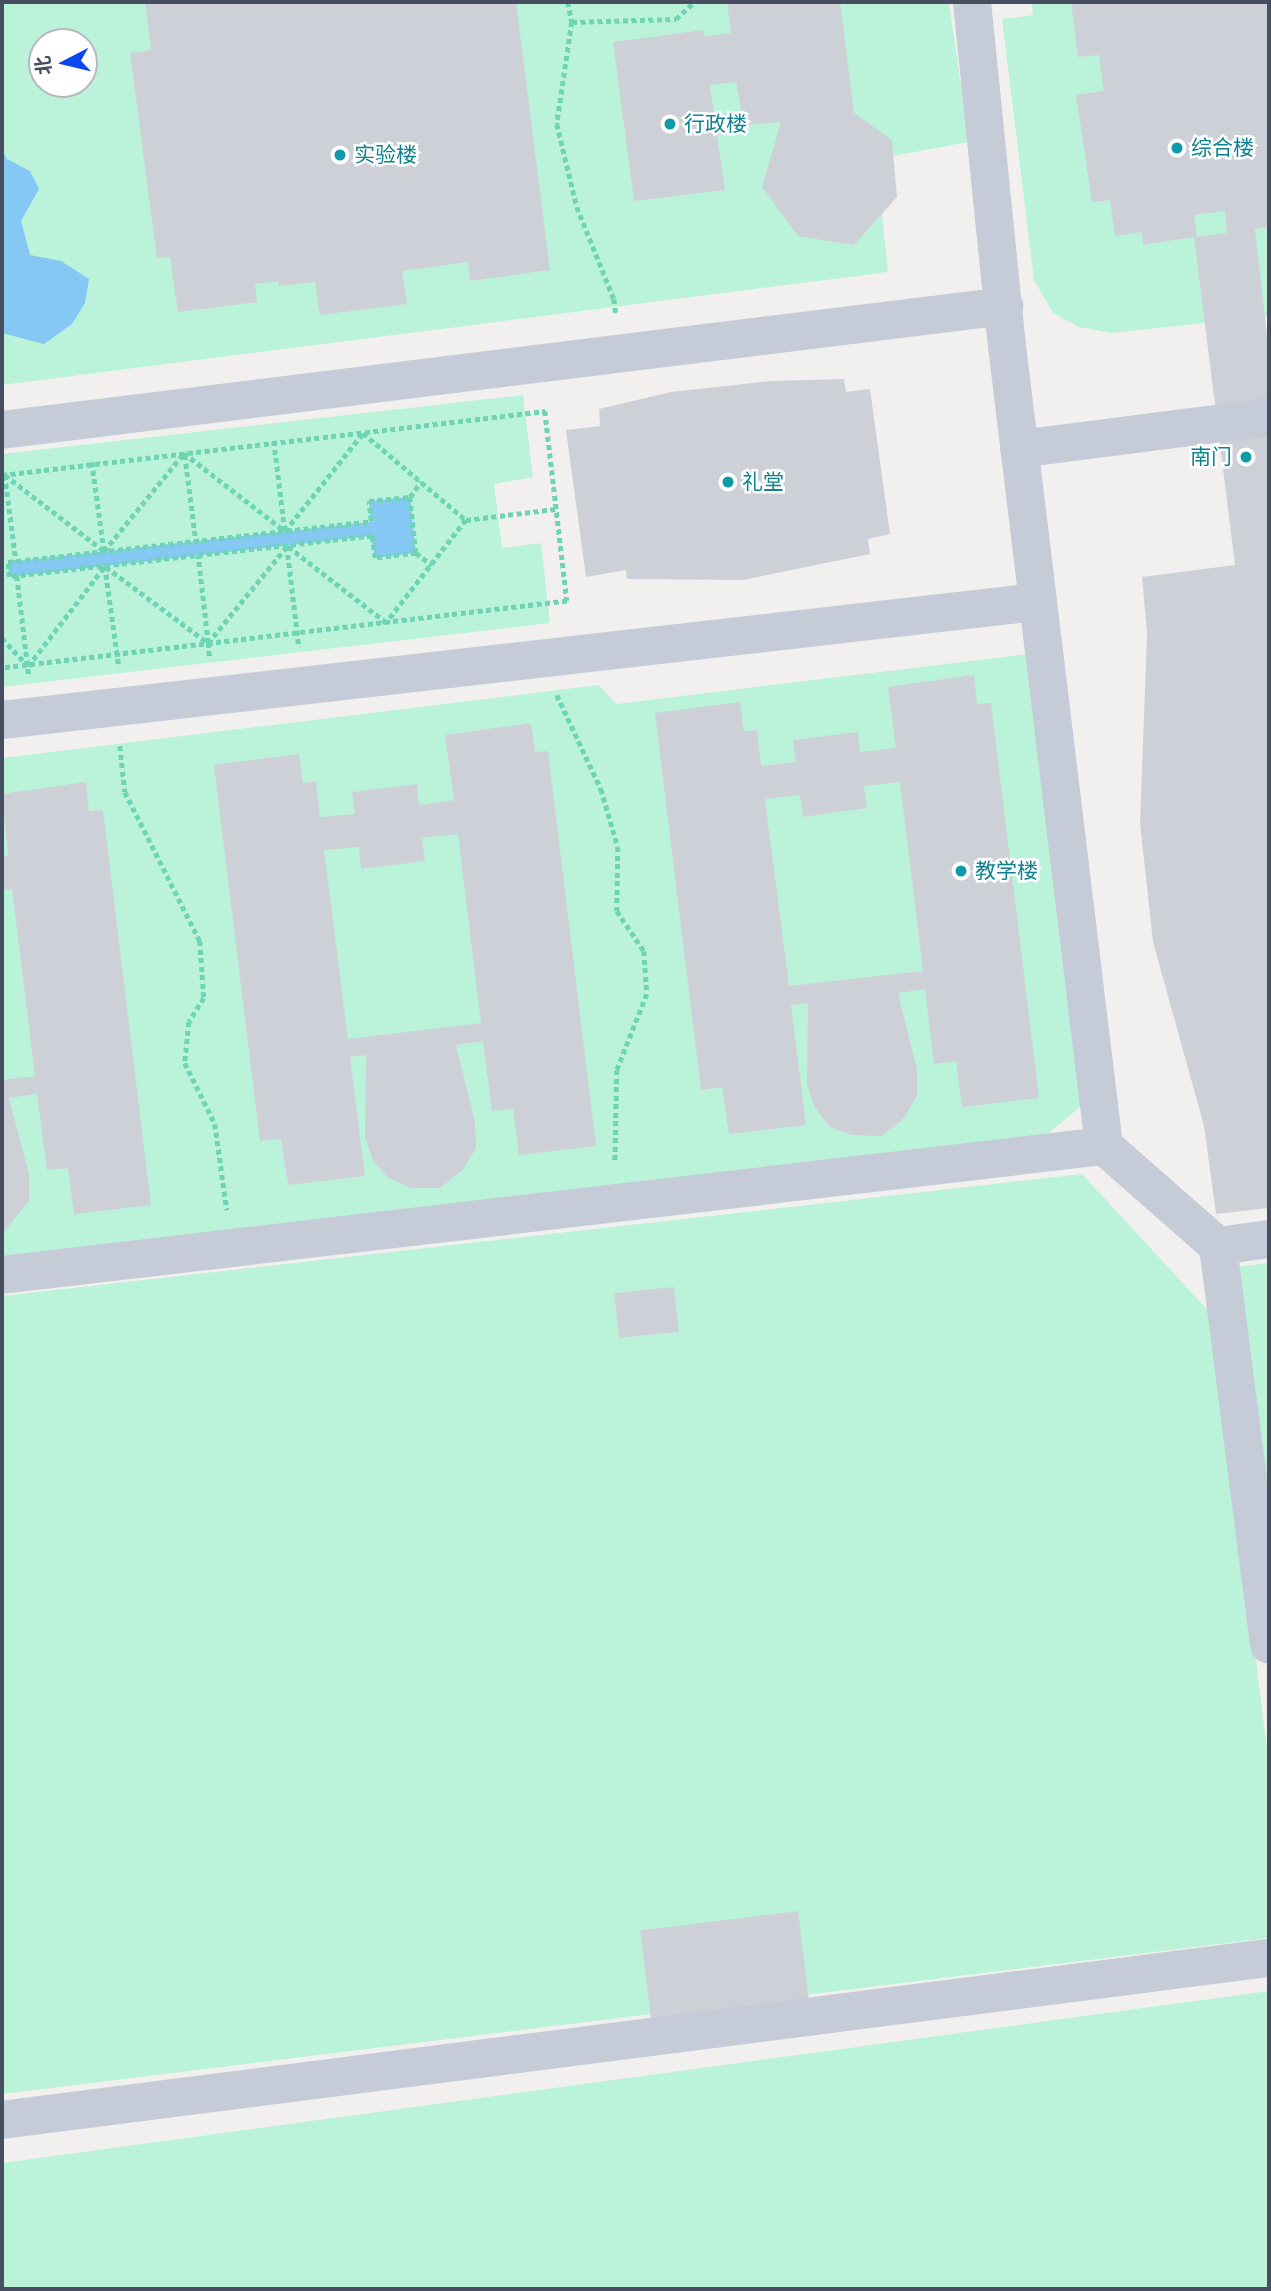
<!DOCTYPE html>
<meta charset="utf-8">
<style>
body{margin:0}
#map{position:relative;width:1271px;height:2291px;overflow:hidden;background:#f2f0ef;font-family:"Fira Sans","Noto Sans SC",sans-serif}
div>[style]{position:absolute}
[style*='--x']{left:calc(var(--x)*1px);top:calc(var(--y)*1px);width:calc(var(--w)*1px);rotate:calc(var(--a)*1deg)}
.green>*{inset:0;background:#baf3da}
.water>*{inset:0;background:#84c8f3}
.building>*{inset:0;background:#ced0d7;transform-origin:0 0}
.path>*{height:4.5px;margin-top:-2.25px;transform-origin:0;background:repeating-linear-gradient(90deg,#6fd4b4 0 5px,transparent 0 8.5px)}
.minor>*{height:38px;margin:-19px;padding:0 19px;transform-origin:19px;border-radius:19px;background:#c5ccd8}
.dots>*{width:19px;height:19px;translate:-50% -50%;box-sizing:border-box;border:4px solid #fff;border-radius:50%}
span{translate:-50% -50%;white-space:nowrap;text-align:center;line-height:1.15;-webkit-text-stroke:5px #fff;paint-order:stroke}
.culture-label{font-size:21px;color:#0d838f}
.left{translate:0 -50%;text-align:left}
.right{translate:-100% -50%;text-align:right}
.frame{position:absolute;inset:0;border:4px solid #464e5f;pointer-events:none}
.north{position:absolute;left:28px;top:28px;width:70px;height:70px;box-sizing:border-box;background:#fff;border:2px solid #b5b8bf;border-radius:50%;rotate:263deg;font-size:19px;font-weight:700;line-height:28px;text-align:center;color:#464e5f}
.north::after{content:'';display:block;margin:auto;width:24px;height:32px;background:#0a46f2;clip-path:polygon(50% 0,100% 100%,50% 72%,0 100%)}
</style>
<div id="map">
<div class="green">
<div style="clip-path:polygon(evenodd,2px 2px,949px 2px,969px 142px,876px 159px,888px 272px,2px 385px,2px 2px,42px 42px,84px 42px,84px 84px,42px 84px,42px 42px)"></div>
<div style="clip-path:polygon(1031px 2px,1269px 2px,1269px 316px,1111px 333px,1079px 327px,1053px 313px,1034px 280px,1002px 19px,1033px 15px)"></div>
<div style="clip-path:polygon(523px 395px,533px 477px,494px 484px,502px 548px,541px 543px,550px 623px,2px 687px,2px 454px)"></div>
<div style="clip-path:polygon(1029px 654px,1085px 1103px,1046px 1135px,2px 1260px,2px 758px,599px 685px,616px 704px)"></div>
<div style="clip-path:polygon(1082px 1174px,1215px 1318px,1269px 1768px,1268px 1938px,2px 2094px,2px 1296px)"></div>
<div style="clip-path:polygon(1269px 1263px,1269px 1582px,1229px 1268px)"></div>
<div style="clip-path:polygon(1269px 1991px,1269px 2289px,2px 2289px,2px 2163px)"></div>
</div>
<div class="water">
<div style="clip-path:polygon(2px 150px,7px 159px,30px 171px,39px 189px,21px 221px,30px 255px,61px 261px,89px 279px,85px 303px,72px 324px,44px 344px,2px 333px)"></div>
<div style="clip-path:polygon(410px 497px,416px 553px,375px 558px,371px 536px,9px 577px,8px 562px,370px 522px,369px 501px)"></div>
</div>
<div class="building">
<div style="clip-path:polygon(145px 2px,516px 2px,550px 270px,470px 281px,468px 262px,402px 271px,407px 304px,320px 315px,315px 282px,279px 286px,278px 281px,255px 284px,257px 302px,178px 312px,170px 257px,157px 258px,130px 53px,151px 50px)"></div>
<div style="clip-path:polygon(727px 2px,840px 2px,854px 113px,892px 140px,897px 197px,854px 245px,798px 236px,762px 187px,781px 122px,744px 125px,736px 82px,710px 85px,725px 190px,634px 201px,613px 42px,703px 30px,704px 36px,731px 33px)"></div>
<div style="clip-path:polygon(evenodd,1071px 2px,1269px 2px,1269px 227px,1255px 229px,1269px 354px,1269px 1208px,1216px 1214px,1204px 1126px,1153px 942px,1140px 823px,1147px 634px,1142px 577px,1235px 565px,1194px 237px,1143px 245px,1142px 232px,1115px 236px,1110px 200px,1092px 202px,1076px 95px,1104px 91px,1099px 55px,1078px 57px,1071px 2px,1225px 211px,1227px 233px,1197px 237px,1194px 215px,1225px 211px)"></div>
<div style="clip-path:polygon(844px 379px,846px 392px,870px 389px,890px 534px,868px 539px,870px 554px,743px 580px,627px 579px,626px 570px,586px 577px,566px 430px,600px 426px,599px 409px,671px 392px,772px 381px)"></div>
<div style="clip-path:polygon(evenodd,974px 675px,977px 704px,991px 703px,1039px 1098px,962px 1107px,956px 1061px,934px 1064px,925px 989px,898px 993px,917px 1069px,917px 1096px,904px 1118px,882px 1136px,852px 1135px,830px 1127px,815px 1108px,807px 1085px,808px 1003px,791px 1005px,806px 1125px,729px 1134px,722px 1087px,701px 1090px,655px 713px,740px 702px,744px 731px,757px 730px,761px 766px,796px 762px,793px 740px,858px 732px,860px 752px,896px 748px,888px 687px,974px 675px,900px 782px,923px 971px,789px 986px,765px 799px,800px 795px,803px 817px,867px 808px,864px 786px,900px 782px)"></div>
<div style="clip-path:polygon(evenodd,531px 723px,535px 752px,548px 751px,596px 1146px,519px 1155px,513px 1109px,492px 1111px,483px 1041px,456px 1045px,475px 1121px,476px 1148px,463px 1170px,440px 1188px,411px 1188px,389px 1178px,373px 1161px,365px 1137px,366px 1055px,350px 1057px,365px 1176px,288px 1185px,281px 1139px,260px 1141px,214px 765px,299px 754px,303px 783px,316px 781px,320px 817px,355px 814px,352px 792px,417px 784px,419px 805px,454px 800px,445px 735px,531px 723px,458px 834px,481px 1023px,348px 1039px,324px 850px,359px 847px,361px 869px,425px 861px,422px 838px,458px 834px)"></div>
<div style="clip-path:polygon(86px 782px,89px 811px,103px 810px,151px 1205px,74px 1214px,68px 1168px,47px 1170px,37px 1094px,9px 1098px,29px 1174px,29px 1201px,2px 1234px,2px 1080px,35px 1076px,12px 889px,2px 890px,2px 856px,8px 855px,2px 794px)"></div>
<div style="left:674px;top:1287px;width:45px;height:60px;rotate:84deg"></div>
<div style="left:798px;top:1911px;width:92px;height:159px;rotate:83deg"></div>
</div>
<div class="path">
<div style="--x:568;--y:2;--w:20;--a:79"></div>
<div style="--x:572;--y:22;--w:103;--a:98.4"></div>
<div style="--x:557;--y:124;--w:85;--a:76.5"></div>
<div style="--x:577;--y:207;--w:99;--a:68.1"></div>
<div style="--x:614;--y:299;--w:16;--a:83"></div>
<div style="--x:572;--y:22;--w:104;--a:-1.7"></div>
<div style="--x:676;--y:19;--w:25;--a:-43"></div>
<div style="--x:274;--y:441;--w:90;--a:83"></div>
<div style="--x:185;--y:455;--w:87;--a:82.7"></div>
<div style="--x:92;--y:462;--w:89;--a:82.2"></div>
<div style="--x:2;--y:475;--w:547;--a:-6.72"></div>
<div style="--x:545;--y:411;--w:191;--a:83.4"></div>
<div style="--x:567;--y:601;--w:569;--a:173.24"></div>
<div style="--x:5;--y:475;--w:87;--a:82.7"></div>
<div style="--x:2;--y:480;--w:6;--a:-59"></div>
<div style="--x:5;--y:475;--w:125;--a:37.5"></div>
<div style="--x:104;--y:551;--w:127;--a:-50.8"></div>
<div style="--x:184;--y:453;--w:128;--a:37.7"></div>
<div style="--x:285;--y:531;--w:125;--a:-51.5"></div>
<div style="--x:363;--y:433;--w:135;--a:40.2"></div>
<div style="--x:466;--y:520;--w:130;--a:127.8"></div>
<div style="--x:386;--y:623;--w:124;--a:-142.2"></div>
<div style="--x:410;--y:497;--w:56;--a:83.9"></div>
<div style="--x:416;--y:553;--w:41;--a:173"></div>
<div style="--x:375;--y:558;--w:22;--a:-98"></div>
<div style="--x:372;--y:536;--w:365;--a:173.6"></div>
<div style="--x:9;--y:577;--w:15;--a:-94"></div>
<div style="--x:8;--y:562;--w:365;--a:-6.4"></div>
<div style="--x:371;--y:521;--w:20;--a:-96"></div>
<div style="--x:369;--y:501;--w:41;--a:-5.6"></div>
<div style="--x:410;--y:497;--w:19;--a:-55"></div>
<div style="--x:466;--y:520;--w:90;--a:-7"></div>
<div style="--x:416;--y:553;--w:20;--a:37"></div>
<div style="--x:106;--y:567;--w:127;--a:36.7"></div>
<div style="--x:208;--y:643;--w:88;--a:-96.6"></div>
<div style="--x:17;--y:576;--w:102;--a:83.2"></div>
<div style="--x:2;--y:638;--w:38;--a:47"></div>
<div style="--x:28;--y:666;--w:126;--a:-52.4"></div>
<div style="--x:105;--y:566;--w:102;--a:82.1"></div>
<div style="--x:209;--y:656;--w:13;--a:-94"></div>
<div style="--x:208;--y:643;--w:125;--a:-50.8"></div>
<div style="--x:287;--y:546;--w:102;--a:83.2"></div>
<div style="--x:557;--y:695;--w:104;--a:64.9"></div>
<div style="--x:601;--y:789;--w:60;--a:73.7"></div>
<div style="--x:618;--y:847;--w:64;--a:90.9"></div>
<div style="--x:617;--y:911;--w:48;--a:56"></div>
<div style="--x:644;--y:951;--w:43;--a:86"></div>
<div style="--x:647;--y:994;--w:82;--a:111.5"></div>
<div style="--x:617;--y:1070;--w:93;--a:91.2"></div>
<div style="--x:120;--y:746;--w:46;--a:83.8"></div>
<div style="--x:125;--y:792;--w:167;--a:63.3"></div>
<div style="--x:200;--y:941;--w:57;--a:86"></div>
<div style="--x:204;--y:998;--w:28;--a:122"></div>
<div style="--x:189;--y:1022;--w:41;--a:95.6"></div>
<div style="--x:185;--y:1063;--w:68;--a:63.8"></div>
<div style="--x:215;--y:1124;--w:87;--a:82.1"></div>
</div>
<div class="minor">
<div style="--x:972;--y:2;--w:346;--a:84.2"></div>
<div style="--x:1007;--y:346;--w:806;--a:83.09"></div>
<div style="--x:1104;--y:1146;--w:152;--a:41.3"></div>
<div style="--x:1218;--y:1246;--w:51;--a:-7.8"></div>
<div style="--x:2;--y:430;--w:1010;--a:-7.05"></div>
<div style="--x:1019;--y:449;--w:252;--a:-7.3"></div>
<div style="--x:2;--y:720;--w:1042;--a:-6.5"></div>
<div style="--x:1218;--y:1246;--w:402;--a:82.7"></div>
<div style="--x:2;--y:1275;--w:1110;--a:-6.68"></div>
<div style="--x:2;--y:2120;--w:1277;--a:-7.29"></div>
</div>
<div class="dots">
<div style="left:670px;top:124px;background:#0f9aa8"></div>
<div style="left:1177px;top:148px;background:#0f9aa8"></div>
<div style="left:340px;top:155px;background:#0f9aa8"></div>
<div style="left:1246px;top:457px;background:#0f9aa8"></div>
<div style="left:728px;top:482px;background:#0f9aa8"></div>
<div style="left:961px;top:871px;background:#0f9aa8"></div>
</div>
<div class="culture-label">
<span class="left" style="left:684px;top:124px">行政楼</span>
<span class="left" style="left:1191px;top:148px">综合楼</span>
<span class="left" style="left:354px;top:155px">实验楼</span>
<span class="right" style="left:1232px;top:457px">南门</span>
<span class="left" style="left:742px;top:482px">礼堂</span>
<span class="left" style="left:975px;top:871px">教学楼</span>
</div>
<div class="frame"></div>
<div class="north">北</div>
</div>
